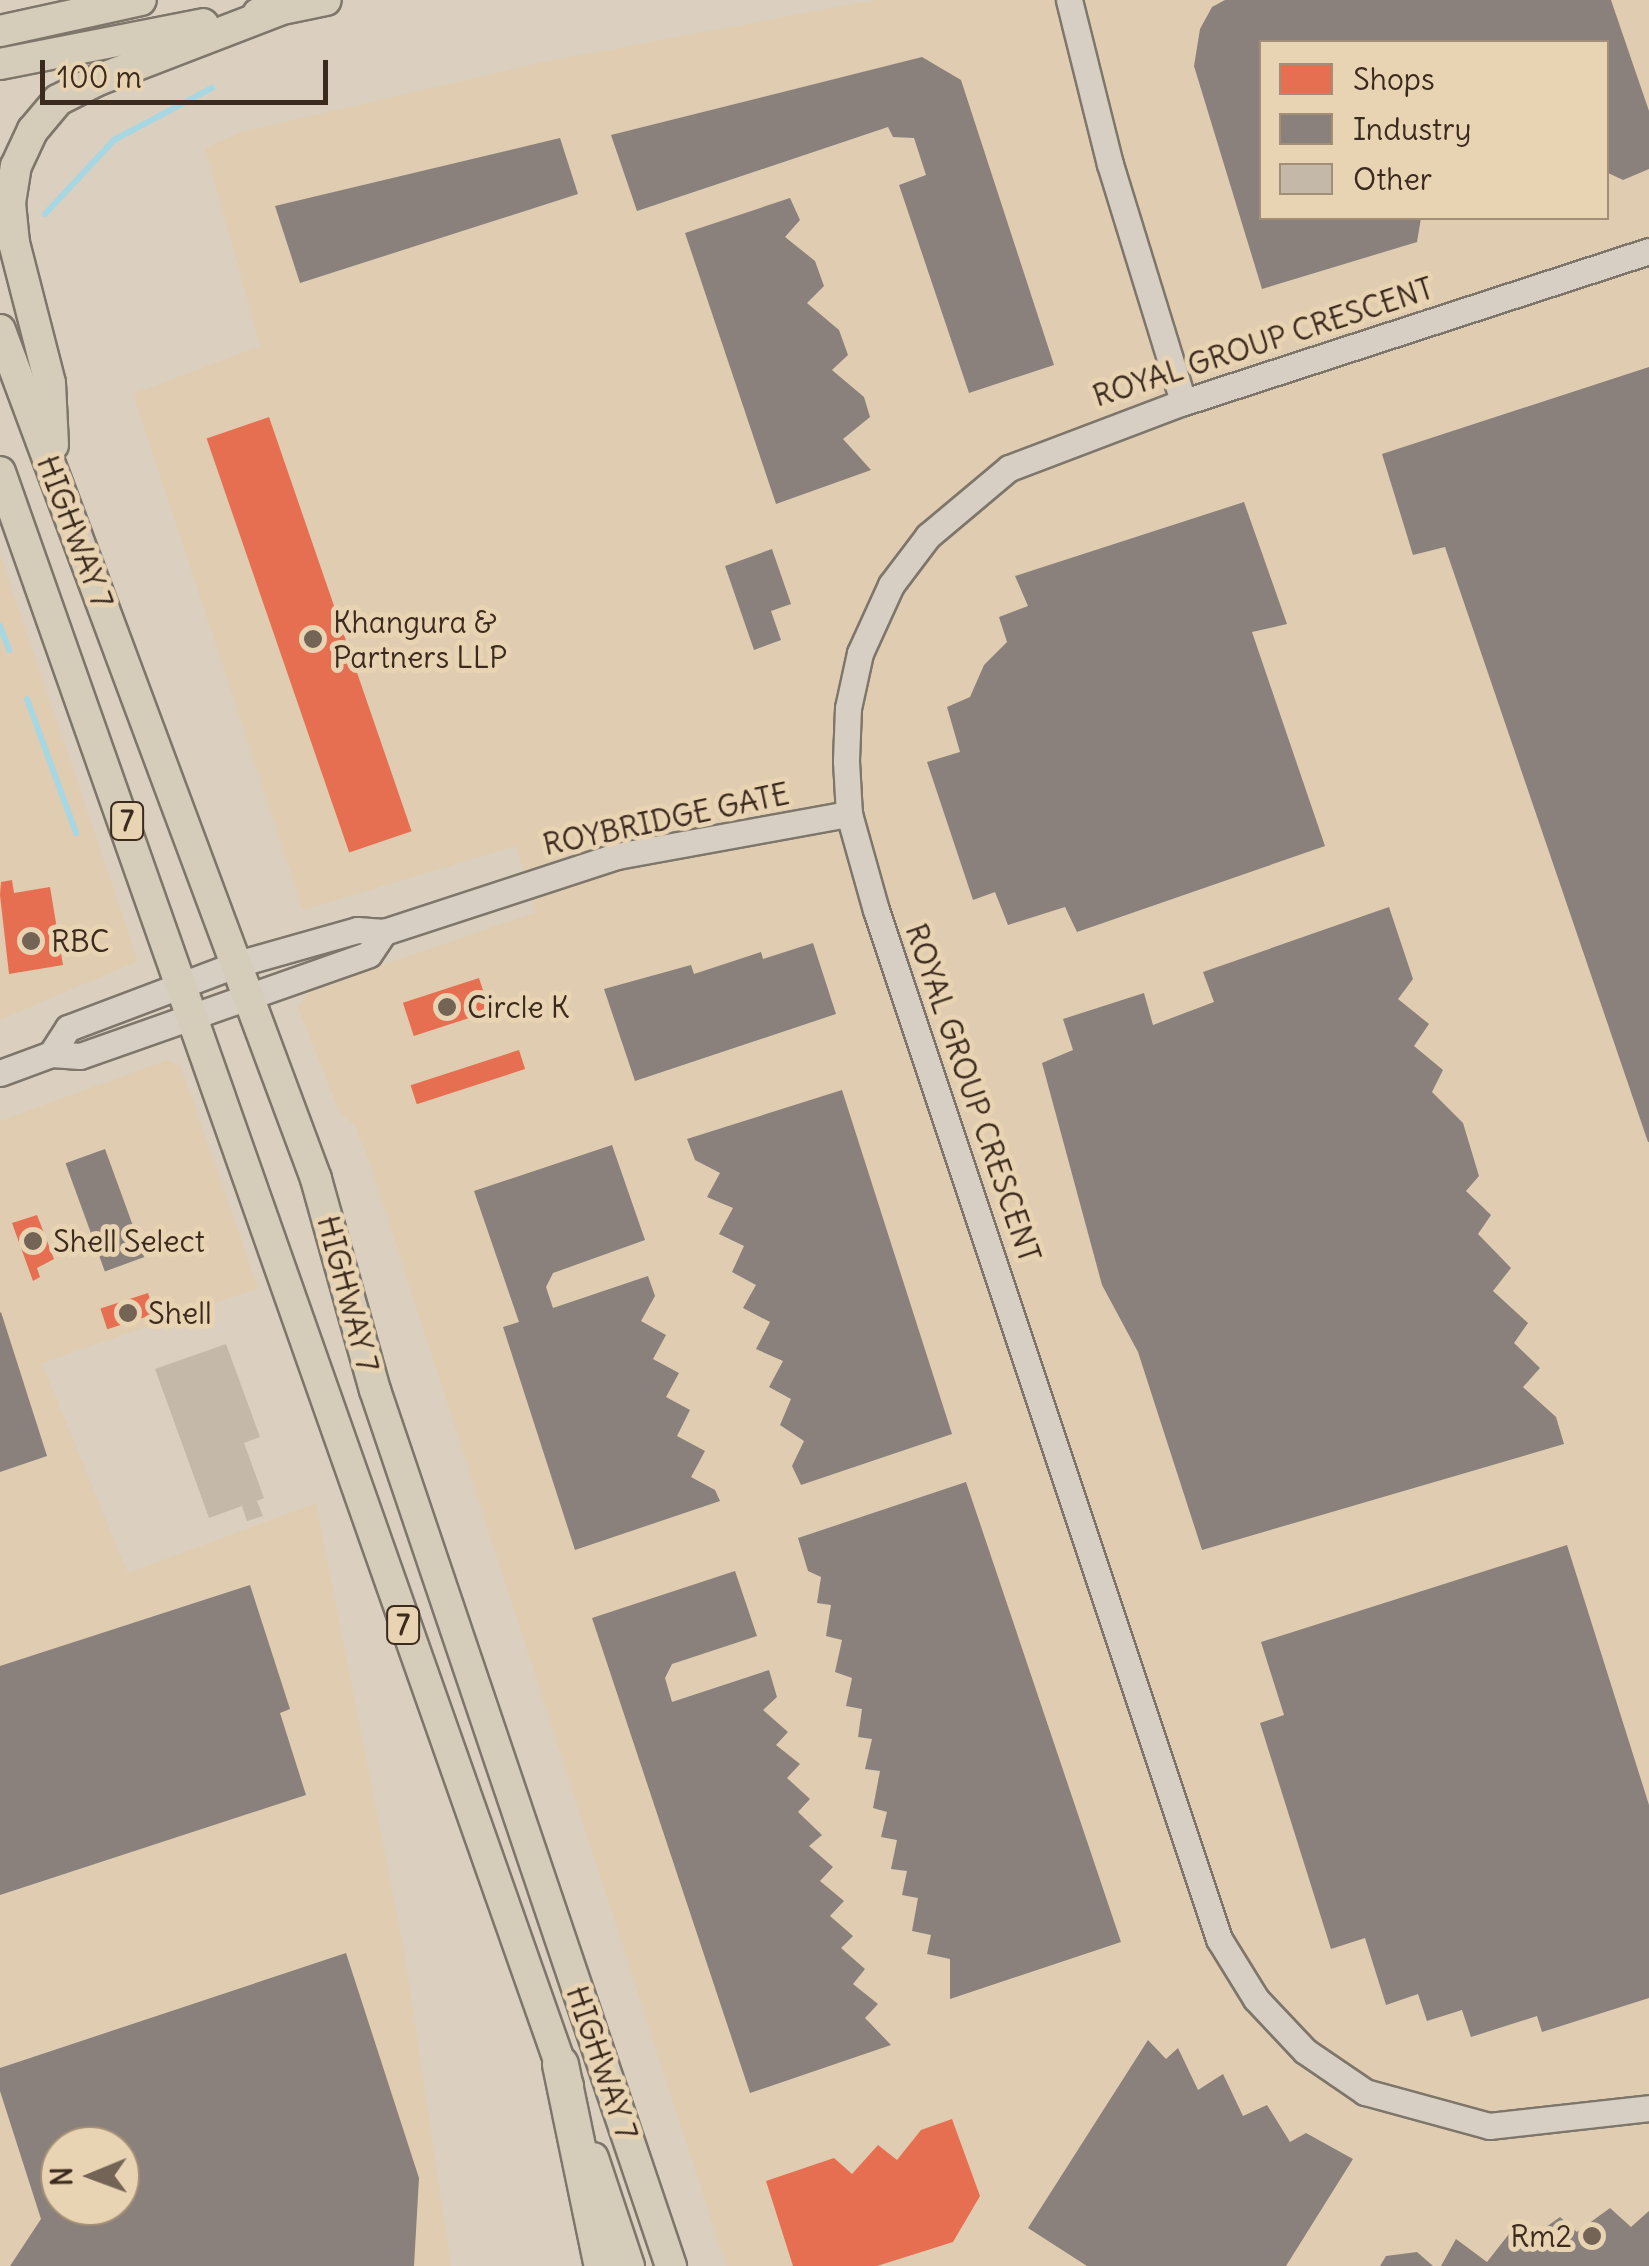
<!DOCTYPE html>
<style>
body{margin:0}
#map{position:relative;width:1649px;height:2266px;overflow:hidden;background:#dbd0bf;font-family:Delius,sans-serif}
div>[style]{position:absolute}
[style*='--x']{left:calc(var(--x)*1px);top:calc(var(--y)*1px);width:calc(var(--w)*1px);rotate:calc(var(--a)*1deg)}
.built>*{inset:0;background:#dfccb1}
.shops>*{inset:0;background:#e76f51;transform-origin:0 0}
.industry>*{inset:0;background:#8a817c;transform-origin:0 0}
.stream>*{height:6px;margin:-3px;padding:0 3px;transform-origin:3px;border-radius:3px;background:#a6d7e2}
.building>*{inset:0;background:#c4b8a9}
.roads{filter:drop-shadow(2px 0 #7e766b) drop-shadow(-2px 0 #7e766b) drop-shadow(0 2px #7e766b) drop-shadow(0 -2px #7e766b)}
.minor>*{height:25px;margin:-12.5px;padding:0 12.5px;transform-origin:12.5px;border-radius:12.5px;background:#d7cfc3}
.major>*{height:30px;margin:-15px;padding:0 15px;transform-origin:15px;border-radius:15px;background:#d5cdb9}
.highway>*{height:35px;margin:-17.5px;padding:0 17.5px;transform-origin:17.5px;border-radius:17.5px;background:#d5cdb9}
.dots>*{width:28px;height:28px;translate:-50% -50%;box-sizing:border-box;border:5px solid #e8d3b2;border-radius:50%}
span{translate:-50% -50%;white-space:nowrap;text-align:center;line-height:1.15;-webkit-text-stroke:10px #e8d3b2;paint-order:stroke}
.shield-label span{padding:2px 8px;background:#e8d3b2;border:2px solid;border-radius:8px;-webkit-text-stroke-width:0}
.shield-label{font-size:28px;color:#3b2a1e;font-weight:700}
.street-label{font-size:30px;color:#3b2a1e}
.poi-label{font-size:30px;color:#3b2a1e}
.left{translate:0 -50%;text-align:left}
.right{translate:-100% -50%;text-align:right}
.legend{position:absolute;left:1259px;top:40px;width:350px;height:180px;box-sizing:border-box;background:#e8d3b2;border:2px solid #a38f77;margin:0;padding:12px 18px;list-style:none;font-size:30px;color:#3b2a1e}
.legend li{display:flex;align-items:center;gap:20px;height:50px}
.legend b{width:50px;border:2px solid #a38f77}
.north{position:absolute;left:40px;top:2126px;width:100px;height:100px;box-sizing:border-box;background:#e8d3b2;border:2px solid #a38f77;border-radius:50%;rotate:269deg;font-size:28px;font-weight:700;line-height:40px;text-align:center;color:#3b2a1e}
.north::after{content:'';display:block;margin:auto;width:35px;height:45px;background:#736456;clip-path:polygon(50% 0,100% 100%,50% 72%,0 100%)}
.scale{position:absolute;left:40px;top:60px;width:288px;height:45px;box-sizing:border-box;border:5px solid #3b2a1e;border-top:0;padding-left:12px;font-size:30px;line-height:35px;white-space:nowrap;color:#3b2a1e;-webkit-text-stroke:8px #e8d3b2;paint-order:stroke}
</style>
<div id="map">
<div class="built">
<div style="clip-path:polygon(evenodd,875px 0,1649px 0,1649px 2266px,726px 2266px,367px 1155px,354px 1125px,339px 1111px,298px 1008px,310px 990px,536px 912px,516px 846px,303px 910px,133px 394px,260px 346px,205px 148px,241px 132px,543px 62px,875px 0,1262px 42px,1606px 42px,1606px 218px,1262px 218px,1262px 42px)"></div>
<div style="clip-path:polygon(0 553px,138px 961px,0 1020px)"></div>
<div style="clip-path:polygon(evenodd,167px 1060px,181px 1066px,258px 1288px,42px 1363px,128px 1573px,316px 1503px,405px 1956px,451px 2266px,0 2266px,0 1121px,167px 1060px,60px 2146px,120px 2146px,120px 2206px,60px 2206px,60px 2146px)"></div>
</div>
<div class="shops">
<div style="left:269px;top:417px;width:438px;height:66px;rotate:71deg"></div>
<div style="clip-path:polygon(12px 880px,14px 893px,50px 887px,63px 965px,9px 974px,0 895px,1px 882px)"></div>
<div style="left:479px;top:978px;width:35px;height:80px;rotate:72deg"></div>
<div style="left:519px;top:1050px;width:20px;height:114px;rotate:72deg"></div>
<div style="clip-path:polygon(37px 1215px,54px 1259px,37px 1268px,40px 1277px,33px 1281px,12px 1223px)"></div>
<div style="left:148px;top:1293px;width:22px;height:50px;rotate:72deg"></div>
<div style="clip-path:polygon(952px 2119px,980px 2196px,953px 2242px,877px 2266px,793px 2266px,766px 2181px,834px 2158px,852px 2174px,878px 2145px,897px 2160px,921px 2130px)"></div>
</div>
<div class="industry">
<div style="clip-path:polygon(1225px 0,1611px 0,1649px 111px,1649px 169px,1623px 180px,1606px 172px,1606px 42px,1262px 42px,1262px 218px,1421px 218px,1417px 242px,1262px 289px,1194px 66px,1200px 29px,1212px 7px)"></div>
<div style="clip-path:polygon(922px 57px,961px 80px,1054px 365px,969px 393px,899px 185px,926px 175px,914px 138px,893px 137px,888px 127px,637px 211px,611px 135px)"></div>
<div style="clip-path:polygon(560px 138px,578px 194px,300px 283px,275px 206px)"></div>
<div style="clip-path:polygon(790px 198px,800px 220px,785px 237px,815px 261px,824px 286px,807px 303px,839px 330px,848px 355px,832px 370px,864px 397px,870px 417px,843px 439px,871px 470px,776px 504px,685px 233px)"></div>
<div style="clip-path:polygon(1649px 367px,1649px 1142px,1648px 1142px,1445px 547px,1413px 555px,1382px 454px)"></div>
<div style="clip-path:polygon(1244px 502px,1287px 624px,1252px 632px,1325px 846px,1077px 932px,1065px 907px,1008px 925px,995px 892px,973px 900px,927px 762px,960px 752px,947px 707px,970px 697px,984px 665px,1007px 642px,999px 617px,1028px 606px,1015px 576px)"></div>
<div style="clip-path:polygon(772px 549px,791px 604px,771px 611px,781px 640px,754px 650px,725px 566px)"></div>
<div style="clip-path:polygon(1389px 907px,1413px 979px,1398px 999px,1429px 1024px,1414px 1046px,1443px 1070px,1432px 1092px,1463px 1123px,1479px 1176px,1466px 1191px,1491px 1215px,1478px 1234px,1511px 1268px,1493px 1291px,1528px 1323px,1514px 1343px,1540px 1368px,1523px 1387px,1556px 1417px,1564px 1444px,1202px 1550px,1138px 1352px,1102px 1285px,1042px 1063px,1073px 1050px,1063px 1019px,1144px 993px,1153px 1025px,1214px 1002px,1203px 972px)"></div>
<div style="clip-path:polygon(813px 943px,836px 1014px,635px 1081px,604px 989px,691px 965px,694px 974px,761px 952px,763px 959px)"></div>
<div style="clip-path:polygon(842px 1090px,952px 1434px,801px 1485px,792px 1466px,804px 1441px,780px 1425px,791px 1399px,769px 1387px,783px 1361px,756px 1349px,770px 1322px,743px 1308px,756px 1285px,732px 1272px,744px 1246px,719px 1234px,733px 1208px,707px 1197px,720px 1173px,695px 1160px,687px 1139px)"></div>
<div style="clip-path:polygon(612px 1145px,645px 1240px,553px 1273px,546px 1287px,553px 1308px,648px 1276px,655px 1296px,641px 1321px,666px 1335px,653px 1359px,679px 1373px,666px 1397px,690px 1410px,677px 1436px,705px 1451px,691px 1477px,715px 1490px,720px 1501px,575px 1550px,503px 1327px,519px 1322px,474px 1191px)"></div>
<div style="left:105px;top:1149px;width:115px;height:42px;rotate:70deg"></div>
<div style="clip-path:polygon(1px 1312px,47px 1456px,0 1472px,0 1313px)"></div>
<div style="clip-path:polygon(966px 1482px,1121px 1942px,950px 1999px,950px 1959px,927px 1954px,931px 1935px,912px 1931px,918px 1898px,902px 1895px,907px 1871px,891px 1869px,897px 1840px,881px 1837px,887px 1812px,873px 1808px,880px 1771px,865px 1769px,872px 1739px,858px 1737px,862px 1709px,846px 1706px,852px 1678px,835px 1672px,842px 1640px,826px 1636px,831px 1605px,817px 1603px,821px 1577px,808px 1571px,798px 1538px)"></div>
<div style="clip-path:polygon(1567px 1545px,1649px 1805px,1649px 1998px,1542px 2032px,1537px 2016px,1471px 2037px,1462px 2010px,1427px 2021px,1418px 1994px,1386px 2005px,1365px 1938px,1331px 1949px,1260px 1723px,1284px 1715px,1261px 1642px)"></div>
<div style="clip-path:polygon(735px 1571px,757px 1636px,672px 1664px,665px 1678px,672px 1702px,769px 1670px,777px 1697px,763px 1710px,788px 1732px,776px 1745px,800px 1764px,787px 1778px,810px 1799px,798px 1812px,822px 1835px,809px 1846px,833px 1867px,820px 1881px,844px 1901px,830px 1916px,853px 1936px,841px 1948px,865px 1969px,853px 1984px,878px 2004px,865px 2018px,891px 2045px,750px 2093px,592px 1618px)"></div>
<div style="clip-path:polygon(250px 1585px,290px 1709px,280px 1713px,306px 1795px,0 1895px,0 1666px)"></div>
<div style="clip-path:polygon(evenodd,346px 1953px,419px 2178px,414px 2266px,10px 2266px,41px 2219px,0 2091px,0 2068px,346px 1953px,60px 2146px,120px 2146px,120px 2206px,60px 2206px,60px 2146px)"></div>
<div style="clip-path:polygon(1148px 2040px,1166px 2059px,1178px 2048px,1198px 2090px,1223px 2074px,1243px 2116px,1267px 2105px,1290px 2142px,1306px 2133px,1353px 2159px,1286px 2266px,1087px 2266px,1028px 2228px)"></div>
<div style="clip-path:polygon(1610px 2208px,1631px 2227px,1649px 2211px,1649px 2266px,1441px 2266px,1456px 2239px,1487px 2262px,1516px 2225px,1528px 2240px,1560px 2217px,1577px 2232px)"></div>
<div style="clip-path:polygon(1417px 2252px,1433px 2266px,1380px 2266px,1386px 2256px)"></div>
</div>
<div class="stream">
<div style="--x:45;--y:214;--w:101;--a:-47"></div>
<div style="--x:114;--y:140;--w:111;--a:-28"></div>
<div style="--x:0;--y:626;--w:26;--a:69"></div>
<div style="--x:27;--y:699;--w:143;--a:69.9"></div>
</div>
<div class="building">
<div style="clip-path:polygon(226px 1344px,260px 1437px,244px 1443px,264px 1498px,257px 1501px,263px 1516px,247px 1521px,242px 1506px,209px 1518px,155px 1369px)"></div>
</div>
<div class="roads">
<div class="minor">
<div style="--x:1069;--y:0;--w:169;--a:76"></div>
<div style="--x:1110;--y:164;--w:249;--a:72.9"></div>
<div style="--x:1649;--y:251;--w:490;--a:162"></div>
<div style="--x:1183;--y:402;--w:186;--a:159.2"></div>
<div style="--x:1009;--y:468;--w:106;--a:140"></div>
<div style="--x:928;--y:536;--w:61;--a:127.1"></div>
<div style="--x:891;--y:585;--w:75;--a:114.5"></div>
<div style="--x:860;--y:653;--w:56;--a:102.3"></div>
<div style="--x:848;--y:708;--w:53;--a:92.2"></div>
<div style="--x:846;--y:761;--w:53;--a:86.8"></div>
<div style="--x:849;--y:814;--w:100;--a:74.3"></div>
<div style="--x:876;--y:910;--w:1085;--a:71.57"></div>
<div style="--x:1219;--y:1939;--w:70;--a:58.3"></div>
<div style="--x:1256;--y:1999;--w:71;--a:46.7"></div>
<div style="--x:1305;--y:2051;--w:73;--a:34.3"></div>
<div style="--x:1365;--y:2092;--w:129;--a:15.3"></div>
<div style="--x:1489;--y:2126;--w:161;--a:-6.4"></div>
<div style="--x:51;--y:1054;--w:31;--a:-57"></div>
<div style="--x:68;--y:1028;--w:181;--a:-20.7"></div>
<div style="--x:237;--y:964;--w:125;--a:-15.8"></div>
<div style="--x:357;--y:930;--w:27;--a:4"></div>
<div style="--x:384;--y:932;--w:245;--a:-18.1"></div>
<div style="--x:617;--y:856;--w:236;--a:-10.3"></div>
<div style="--x:0;--y:1073;--w:54;--a:-20.4"></div>
<div style="--x:51;--y:1054;--w:29;--a:4"></div>
<div style="--x:80;--y:1056;--w:306;--a:-19.4"></div>
<div style="--x:369;--y:954;--w:27;--a:-56"></div>
</div>
<div class="major">
<div style="--x:258;--y:14;--w:69;--a:-11.6"></div>
<div style="--x:0;--y:31;--w:144;--a:-12.4"></div>
<div style="--x:0;--y:64;--w:207;--a:-11.1"></div>
<div style="--x:0;--y:330;--w:906;--a:69.58"></div>
<div style="--x:316;--y:1179;--w:219;--a:74.4"></div>
<div style="--x:375;--y:1390;--w:925;--a:71.33"></div>
<div style="--x:53;--y:445;--w:62;--a:-92.8"></div>
<div style="--x:50;--y:383;--w:145;--a:-104.4"></div>
<div style="--x:14;--y:243;--w:40;--a:-95.7"></div>
<div style="--x:10;--y:203;--w:37;--a:-81"></div>
<div style="--x:16;--y:166;--w:40;--a:-65"></div>
<div style="--x:33;--y:130;--w:39;--a:-50"></div>
<div style="--x:58;--y:100;--w:45;--a:-26.6"></div>
<div style="--x:98;--y:80;--w:194;--a:-21.1"></div>
<div style="--x:0;--y:472;--w:1711;--a:70.61"></div>
<div style="--x:593;--y:2158;--w:114;--a:71.6"></div>
</div>
<div class="highway">
<div style="--x:560;--y:2064;--w:206;--a:78.3"></div>
</div>
</div>
<div class="dots">
<div style="left:313px;top:639px;background:#736456"></div>
<div style="left:31px;top:941px;background:#736456"></div>
<div style="left:447px;top:1007px;background:#736456"></div>
<div style="left:33px;top:1241px;background:#736456"></div>
<div style="left:128px;top:1313px;background:#736456"></div>
<div style="left:1592px;top:2236px;background:#736456"></div>
</div>
<div class="shield-label">
<span style="left:127px;top:821px">7</span>
<span style="left:403px;top:1625px">7</span>
</div>
<div class="street-label">
<span style="left:1263px;top:342px;rotate:-18deg">ROYAL GROUP CRESCENT</span>
<span style="left:75px;top:532px;rotate:69deg">HIGHWAY 7</span>
<span style="left:666px;top:819px;rotate:-12deg">ROYBRIDGE GATE</span>
<span style="left:973px;top:1093px;rotate:71deg">ROYAL GROUP CRESCENT</span>
<span style="left:348px;top:1294px;rotate:75deg">HIGHWAY 7</span>
<span style="left:602px;top:2063px;rotate:71deg">HIGHWAY 7</span>
</div>
<div class="poi-label">
<span class="left" style="left:333px;top:639px">Khangura &amp;<br>Partners LLP</span>
<span class="left" style="left:51px;top:941px">RBC</span>
<span class="left" style="left:467px;top:1007px">Circle K</span>
<span class="left" style="left:53px;top:1241px">Shell Select</span>
<span class="left" style="left:148px;top:1313px">Shell</span>
<span class="right" style="left:1572px;top:2236px">Rm2</span>
</div>
<ul class="legend">
<li><b style="height:28px;background:#e76f51"></b>Shops</li>
<li><b style="height:28px;background:#8a817c"></b>Industry</li>
<li><b style="height:28px;background:#c4b8a9"></b>Other</li>
</ul>
<div class="north">N</div>
<div class="scale">100 m</div>
</div>
